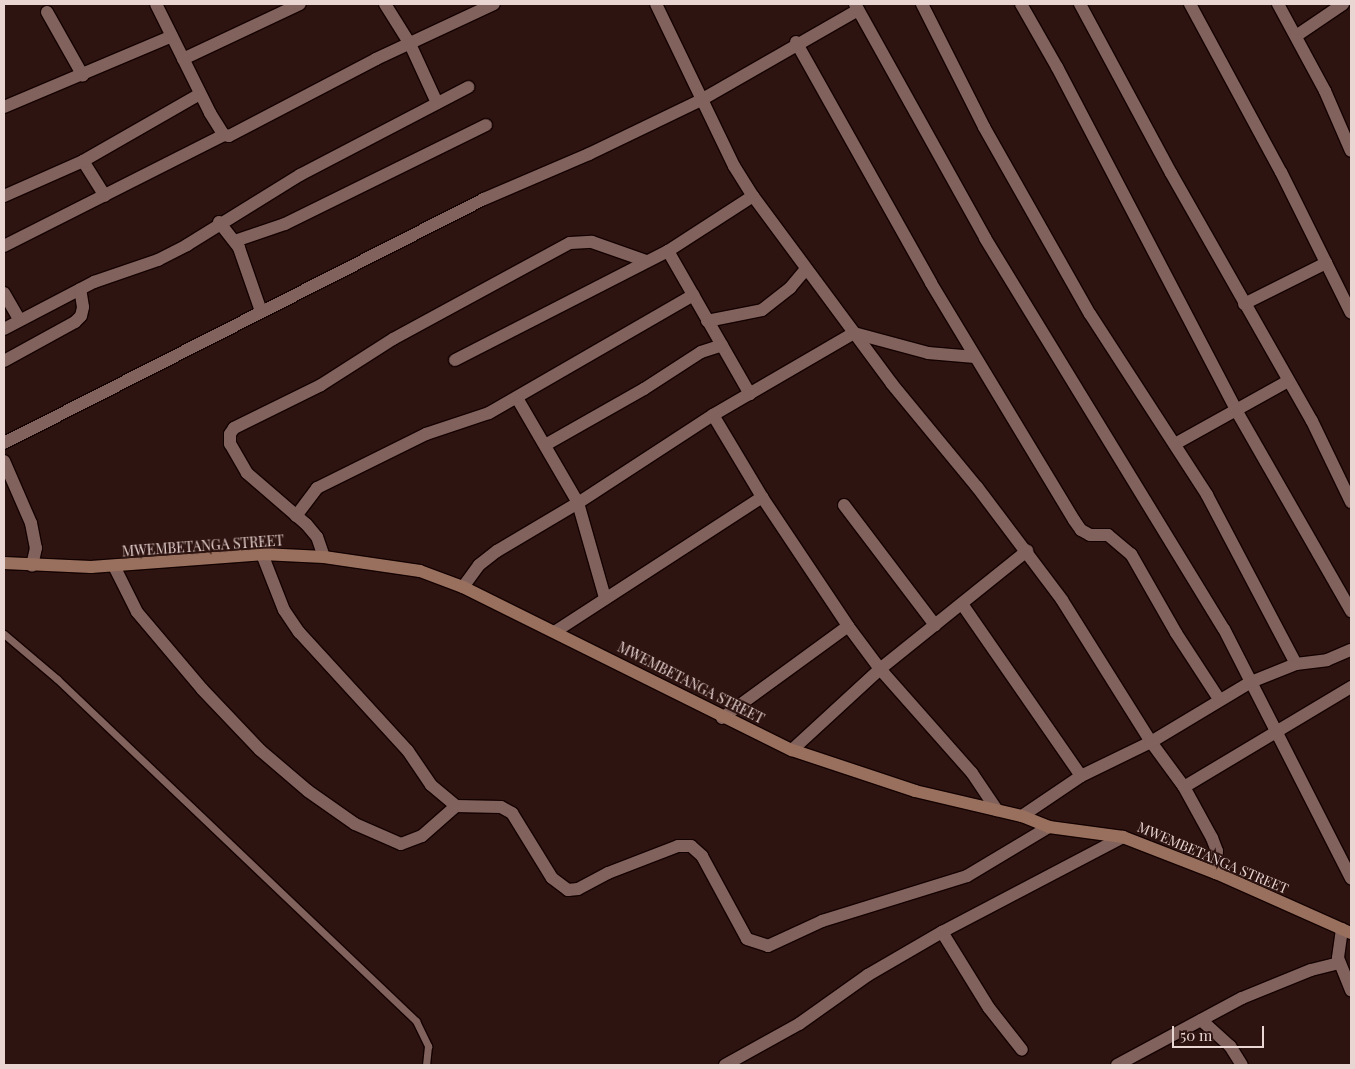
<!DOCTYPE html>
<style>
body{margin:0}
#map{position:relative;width:1355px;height:1069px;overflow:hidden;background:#2e1411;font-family:"Playfair Display",serif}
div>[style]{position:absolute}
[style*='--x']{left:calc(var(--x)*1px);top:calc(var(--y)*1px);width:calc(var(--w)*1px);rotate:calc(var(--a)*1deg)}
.roads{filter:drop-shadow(1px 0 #140201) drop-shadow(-1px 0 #140201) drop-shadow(0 1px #140201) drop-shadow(0 -1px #140201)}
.lane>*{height:7px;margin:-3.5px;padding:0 3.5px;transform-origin:3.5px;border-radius:3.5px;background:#82625d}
.street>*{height:12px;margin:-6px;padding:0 6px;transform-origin:6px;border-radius:6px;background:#82625d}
.secondary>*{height:12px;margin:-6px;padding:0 6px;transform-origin:6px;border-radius:6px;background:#99705d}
span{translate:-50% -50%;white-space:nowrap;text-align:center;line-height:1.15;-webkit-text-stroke:4px #2e1411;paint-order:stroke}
.street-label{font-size:14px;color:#e9d6d3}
.frame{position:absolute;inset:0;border:5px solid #e9d6d3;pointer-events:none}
.scale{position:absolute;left:1172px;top:1026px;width:92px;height:22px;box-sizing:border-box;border:2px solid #e9d6d3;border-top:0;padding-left:6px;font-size:15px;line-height:18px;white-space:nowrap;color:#e9d6d3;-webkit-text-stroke:4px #2e1411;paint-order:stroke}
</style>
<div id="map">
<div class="roads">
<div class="lane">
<div style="--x:4;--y:634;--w:70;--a:40.3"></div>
<div style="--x:57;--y:679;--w:496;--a:43.6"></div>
<div style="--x:416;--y:1021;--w:28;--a:64"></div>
<div style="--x:428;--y:1046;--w:19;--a:96"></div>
</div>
<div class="street">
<div style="--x:156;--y:4;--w:122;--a:63.6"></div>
<div style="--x:210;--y:113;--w:26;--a:58"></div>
<div style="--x:224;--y:135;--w:5;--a:11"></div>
<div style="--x:229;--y:136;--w:166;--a:-27.6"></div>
<div style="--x:376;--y:59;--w:130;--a:-25"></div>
<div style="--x:385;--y:4;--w:47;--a:58"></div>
<div style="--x:410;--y:44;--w:65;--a:65.4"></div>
<div style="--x:656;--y:4;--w:180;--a:64.3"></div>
<div style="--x:734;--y:166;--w:36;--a:58"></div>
<div style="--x:753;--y:196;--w:234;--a:53.5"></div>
<div style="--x:892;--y:384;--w:134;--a:50.5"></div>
<div style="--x:977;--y:487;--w:141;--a:53"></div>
<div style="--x:1062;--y:600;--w:168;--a:57.9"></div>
<div style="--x:1151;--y:742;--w:56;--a:53.7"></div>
<div style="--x:1184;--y:787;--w:58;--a:61.2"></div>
<div style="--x:1212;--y:838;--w:14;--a:69"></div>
<div style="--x:1217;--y:851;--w:22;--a:93"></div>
<div style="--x:855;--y:4;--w:268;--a:60.9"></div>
<div style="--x:985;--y:238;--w:458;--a:58.6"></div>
<div style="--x:1224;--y:629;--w:280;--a:63"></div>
<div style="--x:922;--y:4;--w:138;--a:63.2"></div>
<div style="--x:984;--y:127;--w:215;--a:60.5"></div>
<div style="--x:1090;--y:314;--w:216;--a:57.1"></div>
<div style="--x:1207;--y:495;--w:191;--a:62.2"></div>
<div style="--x:1021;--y:4;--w:73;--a:60.3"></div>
<div style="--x:1057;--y:67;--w:387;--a:62.4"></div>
<div style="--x:1236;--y:410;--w:232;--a:60.2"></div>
<div style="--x:1080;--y:4;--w:192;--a:61.7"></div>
<div style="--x:1171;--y:173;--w:285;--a:60.4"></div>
<div style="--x:1312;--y:421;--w:90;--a:64.3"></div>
<div style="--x:1190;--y:4;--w:191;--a:61.6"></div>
<div style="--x:1281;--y:172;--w:157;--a:63.6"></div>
<div style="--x:1278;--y:4;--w:99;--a:61.6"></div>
<div style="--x:1325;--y:91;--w:65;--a:66.6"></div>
<div style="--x:47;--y:12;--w:73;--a:60.6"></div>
<div style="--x:1296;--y:36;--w:57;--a:-34.2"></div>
<div style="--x:796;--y:42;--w:276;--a:60.7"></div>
<div style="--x:931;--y:283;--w:277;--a:58.9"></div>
<div style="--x:1074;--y:520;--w:12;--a:55"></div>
<div style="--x:1081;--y:530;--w:10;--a:29"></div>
<div style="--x:1090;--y:535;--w:18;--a:0"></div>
<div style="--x:1108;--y:535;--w:30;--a:40"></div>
<div style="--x:1131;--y:554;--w:91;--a:60.3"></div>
<div style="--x:1176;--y:633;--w:79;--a:56.9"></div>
<div style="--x:183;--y:59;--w:129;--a:-25.2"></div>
<div style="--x:4;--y:107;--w:182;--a:-22.9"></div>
<div style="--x:83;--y:161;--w:41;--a:57.8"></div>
<div style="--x:4;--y:196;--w:86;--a:-23.9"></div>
<div style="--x:83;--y:161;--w:135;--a:-29.8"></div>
<div style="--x:219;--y:222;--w:33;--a:52"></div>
<div style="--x:239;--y:248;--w:67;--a:70.8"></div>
<div style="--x:235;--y:241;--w:53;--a:-18.8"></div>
<div style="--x:285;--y:224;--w:224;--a:-26.2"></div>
<div style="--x:4;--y:246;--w:246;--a:-26.8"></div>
<div style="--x:668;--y:251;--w:165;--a:60.2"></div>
<div style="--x:4;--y:293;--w:30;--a:60"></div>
<div style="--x:1244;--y:304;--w:92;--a:-26.6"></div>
<div style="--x:707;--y:321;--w:56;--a:-11.3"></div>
<div style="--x:762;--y:310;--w:36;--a:-38"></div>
<div style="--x:790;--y:288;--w:25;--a:-50"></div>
<div style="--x:4;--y:329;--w:102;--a:-27.6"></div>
<div style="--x:94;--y:282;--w:68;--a:-19"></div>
<div style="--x:158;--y:260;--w:33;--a:-27"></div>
<div style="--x:187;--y:245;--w:133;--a:-31.8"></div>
<div style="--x:300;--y:175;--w:190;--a:-27.6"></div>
<div style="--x:455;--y:360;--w:239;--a:-27.1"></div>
<div style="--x:668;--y:251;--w:101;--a:-32.9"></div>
<div style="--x:4;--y:361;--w:81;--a:-28.8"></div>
<div style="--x:75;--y:322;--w:8;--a:-45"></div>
<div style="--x:81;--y:316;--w:9;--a:-77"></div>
<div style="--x:83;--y:307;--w:18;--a:-99"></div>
<div style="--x:517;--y:398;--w:121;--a:59.8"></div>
<div style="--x:578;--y:503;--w:99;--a:74.1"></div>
<div style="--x:713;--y:415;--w:96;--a:59.1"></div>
<div style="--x:762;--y:497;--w:155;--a:56.3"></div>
<div style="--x:848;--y:626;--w:54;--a:53.3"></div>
<div style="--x:880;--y:669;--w:139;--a:48.5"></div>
<div style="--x:972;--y:773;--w:45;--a:56"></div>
<div style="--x:4;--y:443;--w:538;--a:-26.95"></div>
<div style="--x:484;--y:199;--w:114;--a:-23.2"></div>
<div style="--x:589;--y:154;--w:124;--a:-25.7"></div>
<div style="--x:701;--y:100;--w:181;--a:-29.8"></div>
<div style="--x:547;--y:444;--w:112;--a:-29.6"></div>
<div style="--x:644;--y:389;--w:68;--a:-33"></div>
<div style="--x:701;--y:352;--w:22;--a:-18"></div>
<div style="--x:1175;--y:444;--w:129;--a:-29.1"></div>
<div style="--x:4;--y:461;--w:68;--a:66.5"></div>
<div style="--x:31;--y:523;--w:25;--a:79"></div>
<div style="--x:36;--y:548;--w:18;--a:103"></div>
<div style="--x:844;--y:505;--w:151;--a:52.8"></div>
<div style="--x:296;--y:516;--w:35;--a:-53"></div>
<div style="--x:317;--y:488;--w:122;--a:-26.4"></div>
<div style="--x:426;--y:434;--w:66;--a:-18.4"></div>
<div style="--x:489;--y:413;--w:236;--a:-30"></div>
<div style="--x:262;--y:554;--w:60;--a:68.6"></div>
<div style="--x:284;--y:610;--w:27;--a:56"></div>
<div style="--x:299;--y:632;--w:161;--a:47.5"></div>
<div style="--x:408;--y:751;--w:41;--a:55.9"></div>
<div style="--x:431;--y:785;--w:33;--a:40"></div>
<div style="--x:456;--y:806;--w:45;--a:1.3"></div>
<div style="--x:501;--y:807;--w:13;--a:29"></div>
<div style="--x:512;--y:813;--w:76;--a:58.4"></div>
<div style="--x:552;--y:878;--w:20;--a:37"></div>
<div style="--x:568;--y:890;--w:10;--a:-6"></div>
<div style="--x:578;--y:889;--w:34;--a:-28"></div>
<div style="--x:608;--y:873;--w:75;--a:-21.1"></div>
<div style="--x:678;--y:846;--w:13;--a:0"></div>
<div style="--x:691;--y:846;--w:15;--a:42"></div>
<div style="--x:702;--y:856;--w:94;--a:61.5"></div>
<div style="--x:747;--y:939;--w:22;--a:18"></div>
<div style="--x:768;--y:946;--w:60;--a:-24.8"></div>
<div style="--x:822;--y:921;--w:152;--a:-17.2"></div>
<div style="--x:967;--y:876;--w:96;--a:-30.9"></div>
<div style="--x:324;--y:557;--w:21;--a:-109"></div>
<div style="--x:317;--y:537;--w:17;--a:-130"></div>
<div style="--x:306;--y:524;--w:78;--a:-139.2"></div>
<div style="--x:247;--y:473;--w:34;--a:-120"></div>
<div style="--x:230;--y:444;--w:10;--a:-90"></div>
<div style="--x:230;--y:434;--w:7;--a:-56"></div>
<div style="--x:234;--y:428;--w:97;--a:-26.3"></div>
<div style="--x:321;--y:385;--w:85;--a:-32.6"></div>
<div style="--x:393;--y:339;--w:201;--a:-28.5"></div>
<div style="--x:570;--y:243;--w:22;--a:-3"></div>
<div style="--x:592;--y:242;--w:57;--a:19.4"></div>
<div style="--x:114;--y:566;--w:51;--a:63.4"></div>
<div style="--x:137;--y:612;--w:101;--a:49.8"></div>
<div style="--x:202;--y:689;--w:84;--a:46.4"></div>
<div style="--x:260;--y:750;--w:63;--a:40.5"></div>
<div style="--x:308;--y:791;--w:57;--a:35.1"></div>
<div style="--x:355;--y:824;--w:50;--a:23.5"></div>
<div style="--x:401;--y:844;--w:22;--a:-21"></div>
<div style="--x:422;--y:836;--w:45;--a:-41.4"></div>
<div style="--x:463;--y:587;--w:27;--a:-54"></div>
<div style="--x:479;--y:565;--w:23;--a:-38"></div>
<div style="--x:497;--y:551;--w:94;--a:-30.7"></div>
<div style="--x:578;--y:503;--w:161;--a:-33.1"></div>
<div style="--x:713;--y:415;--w:163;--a:-30.2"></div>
<div style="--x:854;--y:333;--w:77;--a:15.1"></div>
<div style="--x:928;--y:353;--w:47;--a:4.9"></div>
<div style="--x:962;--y:604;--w:209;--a:55.3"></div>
<div style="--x:556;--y:631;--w:246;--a:-33"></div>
<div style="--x:722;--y:718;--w:156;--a:-36.1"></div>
<div style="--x:792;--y:750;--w:120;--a:-42.6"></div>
<div style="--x:880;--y:669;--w:189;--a:-38.8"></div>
<div style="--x:1184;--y:787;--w:195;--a:-30.9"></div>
<div style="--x:1022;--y:816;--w:71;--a:-34.1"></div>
<div style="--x:1081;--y:776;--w:78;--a:-25.9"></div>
<div style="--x:1151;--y:742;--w:117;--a:-31"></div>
<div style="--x:1251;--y:682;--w:48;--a:-21.8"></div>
<div style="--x:1296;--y:664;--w:31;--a:-7"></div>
<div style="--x:1327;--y:660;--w:26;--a:-23"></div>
<div style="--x:1342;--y:929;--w:29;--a:98"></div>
<div style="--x:1338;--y:958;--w:35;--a:68"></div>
<div style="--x:942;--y:932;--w:89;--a:58.3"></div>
<div style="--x:989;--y:1008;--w:53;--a:51.8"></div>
<div style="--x:1201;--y:1020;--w:39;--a:42"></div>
<div style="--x:1230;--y:1046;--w:22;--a:58"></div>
<div style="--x:725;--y:1065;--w:85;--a:-29"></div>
<div style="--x:799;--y:1024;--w:85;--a:-35.4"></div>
<div style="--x:868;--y:975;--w:86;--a:-30.2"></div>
<div style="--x:942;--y:932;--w:204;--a:-27.7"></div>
<div style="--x:1117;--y:1065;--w:142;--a:-28.2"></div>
<div style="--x:1242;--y:998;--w:74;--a:-22.1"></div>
<div style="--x:1311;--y:970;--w:29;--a:-14"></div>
</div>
<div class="secondary">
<div style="--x:4;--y:563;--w:87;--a:2.6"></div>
<div style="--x:91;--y:567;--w:171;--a:-4.3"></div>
<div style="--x:262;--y:554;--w:62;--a:2.8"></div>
<div style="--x:324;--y:557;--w:97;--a:8.3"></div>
<div style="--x:420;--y:571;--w:46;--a:20.4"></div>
<div style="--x:463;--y:587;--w:367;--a:26.4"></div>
<div style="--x:792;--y:750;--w:130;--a:18.4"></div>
<div style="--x:915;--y:791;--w:110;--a:13.2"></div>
<div style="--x:1022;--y:816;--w:29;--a:22"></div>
<div style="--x:1049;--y:827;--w:75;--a:7.7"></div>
<div style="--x:1123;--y:837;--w:100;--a:21.2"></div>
<div style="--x:1216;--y:873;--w:148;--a:24"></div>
</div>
</div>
<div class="street-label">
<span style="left:203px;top:546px;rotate:-4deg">MWEMBETANGA STREET</span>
<span style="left:691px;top:683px;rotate:27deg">MWEMBETANGA STREET</span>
<span style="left:1213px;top:858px;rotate:23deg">MWEMBETANGA STREET</span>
</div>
<div class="frame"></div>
<div class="scale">50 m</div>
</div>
